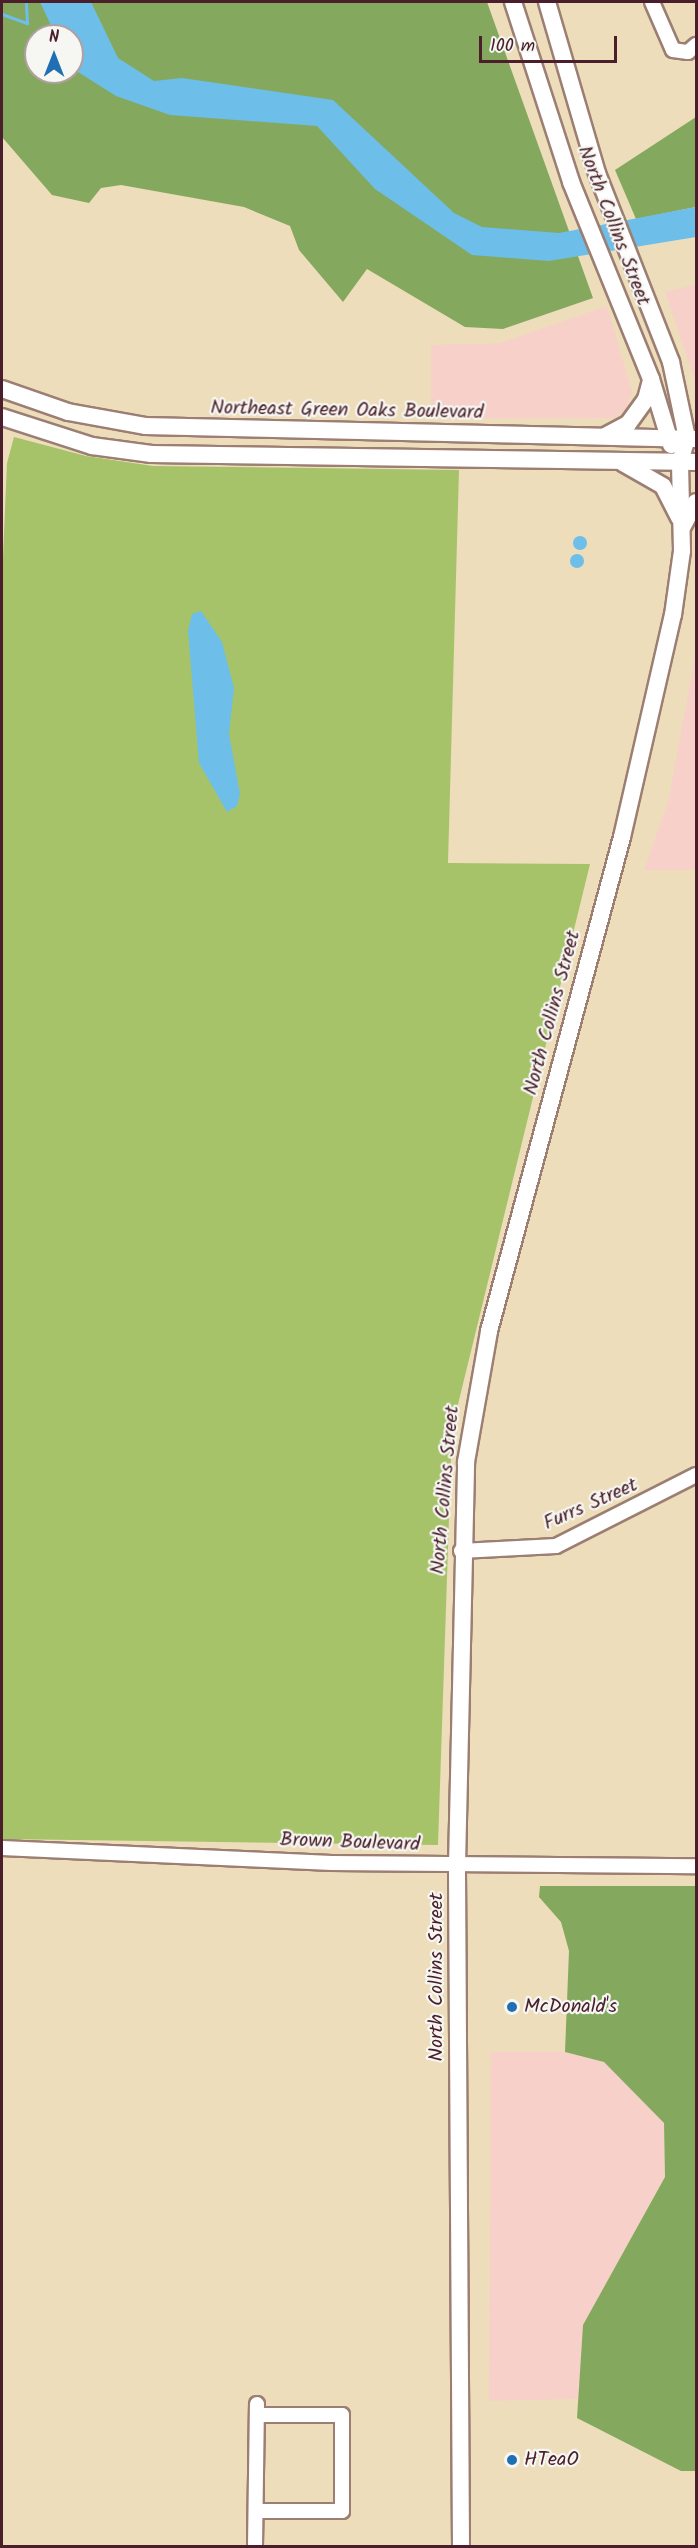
<!DOCTYPE html>
<style>
body{margin:0}
#map{position:relative;width:698px;height:2548px;overflow:hidden;background:#edddba;font-family:Kalam,sans-serif}
div>[style]{position:absolute}
[style*='--x']{left:calc(var(--x)*1px);top:calc(var(--y)*1px);width:calc(var(--w)*1px);rotate:calc(var(--a)*1deg)}
.built>*{inset:0;background:#f7d1c9}
.green>*{inset:0;background:#a6c36a}
.forest>*{inset:0;background:#84a95e}
.water>*{inset:0;background:#6dbee9}
.round{border-radius:50%}
.stream>*{height:3px;margin:-1.5px;padding:0 1.5px;transform-origin:1.5px;border-radius:1.5px;background:#6dbee9}
.roads{filter:drop-shadow(2px 0 #9c7e72) drop-shadow(-2px 0 #9c7e72) drop-shadow(0 2px #9c7e72) drop-shadow(0 -2px #9c7e72)}
.minor>*{height:14px;margin:-7px;padding:0 7px;transform-origin:7px;border-radius:7px;background:#fff}
.major>*{height:16px;margin:-8px;padding:0 8px;transform-origin:8px;border-radius:8px;background:#fff}
.dots>*{width:16px;height:16px;translate:-50% -50%;box-sizing:border-box;border:3px solid #f6f6f2;border-radius:50%}
span{translate:-50% -50%;white-space:nowrap;text-align:center;line-height:1.15;-webkit-text-stroke:4.5px #f6f6f2;paint-order:stroke}
.street-label{font-size:20px;color:#4a1f2b}
.poi-label{font-size:20px;color:#4a1f2b}
.left{translate:0 -50%;text-align:left}
.frame{position:absolute;inset:0;border:3px solid #4a1f2b;pointer-events:none}
.north{position:absolute;left:24px;top:24px;width:60px;height:60px;box-sizing:border-box;background:#f6f6f2;border:2px solid #b1a0a2;border-radius:50%;rotate:0deg;font-size:16px;font-weight:700;line-height:24px;text-align:center;color:#4a1f2b}
.north::after{content:'';display:block;margin:auto;width:21px;height:27px;background:#1f6fb2;clip-path:polygon(50% 0,100% 100%,50% 72%,0 100%)}
.scale{position:absolute;left:479px;top:36px;width:138px;height:27px;box-sizing:border-box;border:3px solid #4a1f2b;border-top:0;padding-left:8px;font-size:18px;line-height:21px;white-space:nowrap;color:#4a1f2b;-webkit-text-stroke:4px #f6f6f2;paint-order:stroke}
</style>
<div id="map">
<div class="built">
<div style="clip-path:polygon(696px 284px,696px 383px,665px 292px)"></div>
<div style="clip-path:polygon(607px 306px,632px 392px,626px 410px,614px 418px,431px 419px,431px 345px,500px 343px)"></div>
<div style="clip-path:polygon(696px 651px,696px 870px,644px 870px,668px 802px)"></div>
<div style="clip-path:polygon(491px 2052px,565px 2052px,604px 2062px,664px 2122px,665px 2177px,583px 2325px,578px 2399px,489px 2401px)"></div>
</div>
<div class="green">
<div style="clip-path:polygon(14px 437px,86px 456px,153px 466px,459px 470px,448px 863px,590px 864px,452px 1429px,438px 1845px,2px 1839px,2px 580px,7px 463px)"></div>
</div>
<div class="forest">
<div style="clip-path:polygon(evenodd,2px 2px,487px 2px,593px 298px,503px 329px,465px 327px,367px 269px,343px 302px,299px 250px,290px 226px,244px 207px,121px 185px,101px 188px,89px 203px,52px 195px,2px 137px,2px 2px,36px 36px,72px 36px,72px 72px,36px 72px,36px 36px)"></div>
<div style="clip-path:polygon(696px 117px,696px 207px,636px 219px,615px 170px)"></div>
<div style="clip-path:polygon(540px 1886px,696px 1886px,696px 2471px,681px 2471px,577px 2418px,583px 2325px,665px 2177px,664px 2123px,604px 2062px,565px 2052px,569px 1951px,561px 1922px,539px 1897px)"></div>
</div>
<div class="water">
<div style="clip-path:polygon(40px 2px,91px 2px,118px 58px,154px 81px,182px 78px,333px 100px,454px 213px,482px 227px,559px 233px,696px 207px,696px 237px,549px 261px,472px 255px,375px 189px,317px 126px,170px 115px,116px 96px,78px 72px,72px 63px,72px 36px,56px 36px)"></div>
<div class="round" style="left:573px;top:536px;width:14px;height:14px"></div>
<div class="round" style="left:570px;top:554px;width:14px;height:14px"></div>
<div style="clip-path:polygon(201px 611px,222px 642px,234px 688px,229px 734px,240px 794px,237px 806px,227px 812px,199px 763px,188px 631px,192px 614px)"></div>
</div>
<div class="stream">
<div style="--x:2;--y:14;--w:27;--a:20"></div>
<div style="--x:27;--y:23;--w:21;--a:-93"></div>
</div>
<div class="roads">
<div class="minor">
<div style="--x:652;--y:2;--w:52;--a:66.4"></div>
<div style="--x:673;--y:50;--w:15;--a:8"></div>
<div style="--x:688;--y:52;--w:11;--a:-41"></div>
<div style="--x:461;--y:1551;--w:95;--a:-3"></div>
<div style="--x:556;--y:1546;--w:157;--a:-26.9"></div>
<div style="--x:2;--y:1848;--w:330;--a:2.6"></div>
<div style="--x:332;--y:1863;--w:364;--a:0.5"></div>
<div style="--x:256;--y:2511;--w:86;--a:0"></div>
<div style="--x:342;--y:2511;--w:96;--a:-90"></div>
<div style="--x:342;--y:2415;--w:85;--a:180"></div>
<div style="--x:255;--y:2546;--w:142;--a:-89.2"></div>
</div>
<div class="major">
<div style="--x:513;--y:2;--w:189;--a:72.1"></div>
<div style="--x:571;--y:182;--w:213;--a:67.9"></div>
<div style="--x:651;--y:379;--w:69;--a:73.1"></div>
<div style="--x:2;--y:389;--w:70;--a:19.2"></div>
<div style="--x:68;--y:412;--w:78;--a:10.3"></div>
<div style="--x:145;--y:426;--w:551;--a:1.35"></div>
<div style="--x:2;--y:417;--w:95;--a:17.9"></div>
<div style="--x:92;--y:446;--w:60;--a:7.7"></div>
<div style="--x:151;--y:454;--w:545;--a:0.84"></div>
<div style="--x:605;--y:436;--w:26;--a:-28"></div>
<div style="--x:628;--y:424;--w:31;--a:-54"></div>
<div style="--x:646;--y:399;--w:20;--a:-75"></div>
<div style="--x:623;--y:463;--w:46;--a:29.9"></div>
<div style="--x:663;--y:486;--w:36;--a:63"></div>
<div style="--x:683;--y:526;--w:27;--a:-62"></div>
<div style="--x:461;--y:2546;--w:681;--a:-90.34"></div>
<div style="--x:457;--y:1865;--w:403;--a:-88.7"></div>
<div style="--x:466;--y:1462;--w:133;--a:-80"></div>
<div style="--x:489;--y:1331;--w:512;--a:-74.93"></div>
<div style="--x:622;--y:837;--w:228;--a:-77.1"></div>
<div style="--x:673;--y:615;--w:65;--a:-82"></div>
<div style="--x:682;--y:551;--w:89;--a:-91.3"></div>
<div style="--x:680;--y:462;--w:25;--a:-74"></div>
<div style="--x:687;--y:438;--w:78;--a:-101.9"></div>
<div style="--x:671;--y:362;--w:203;--a:-111.4"></div>
<div style="--x:597;--y:173;--w:178;--a:-106.3"></div>
</div>
</div>
<div class="dots">
<div style="left:512px;top:2007px;background:#1f6fb2"></div>
<div style="left:512px;top:2460px;background:#1f6fb2"></div>
</div>
<div class="street-label">
<span style="left:613px;top:226px;rotate:69deg">North Collins Street</span>
<span style="left:347px;top:411px;rotate:1deg">Northeast Green Oaks Boulevard</span>
<span style="left:553px;top:1013px;rotate:-75deg">North Collins Street</span>
<span style="left:446px;top:1490px;rotate:-85deg">North Collins Street</span>
<span style="left:591px;top:1505px;rotate:-24deg">Furrs Street</span>
<span style="left:350px;top:1843px;rotate:2deg">Brown Boulevard</span>
<span style="left:437px;top:1977px;rotate:-90deg">North Collins Street</span>
</div>
<div class="poi-label">
<span class="left" style="left:524px;top:2007px">McDonald's</span>
<span class="left" style="left:524px;top:2460px">HTeaO</span>
</div>
<div class="frame"></div>
<div class="north">N</div>
<div class="scale">100 m</div>
</div>
